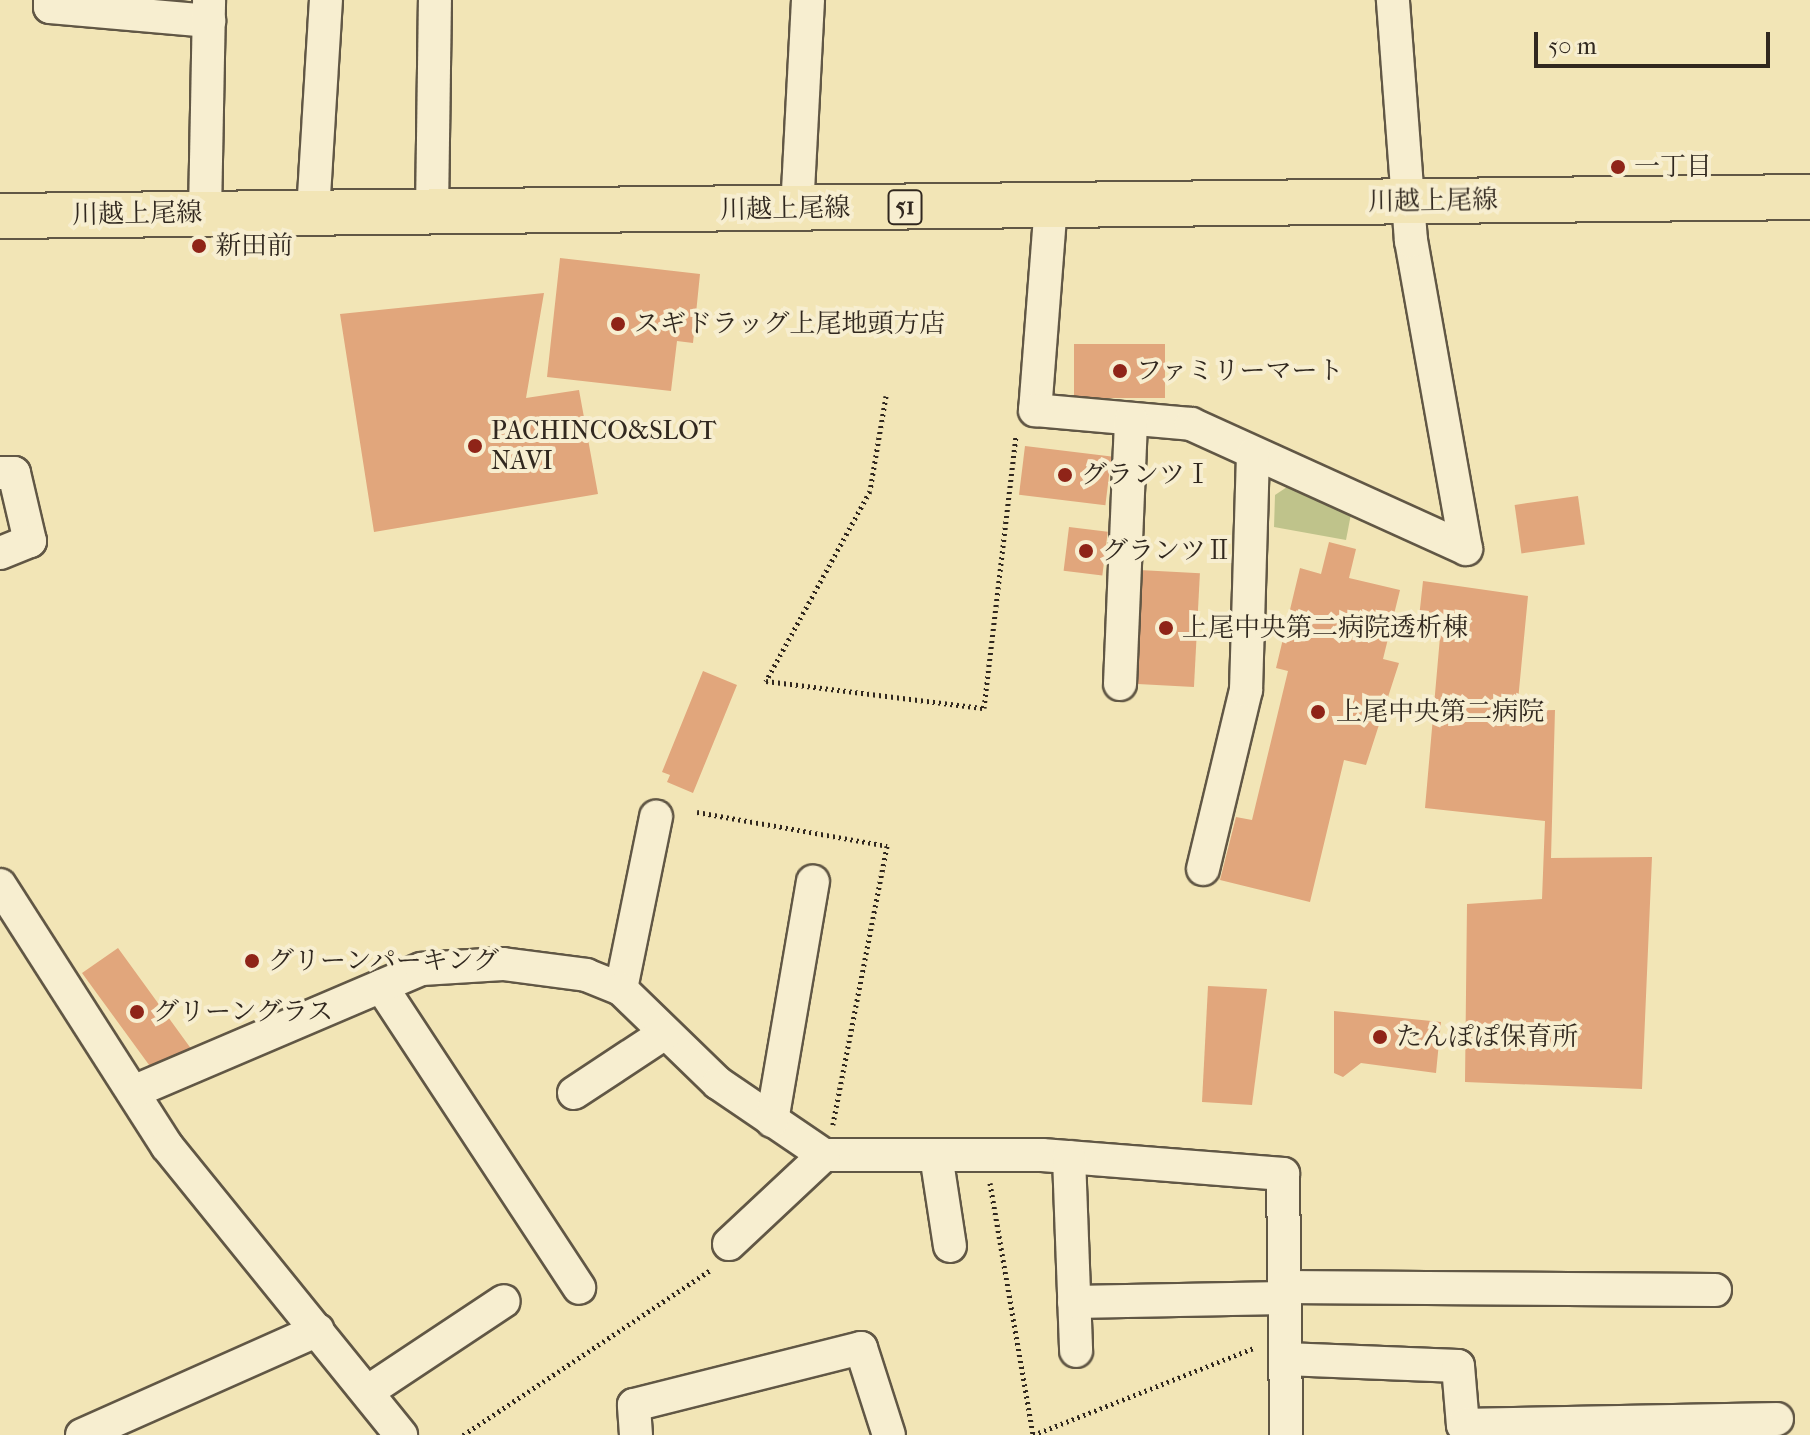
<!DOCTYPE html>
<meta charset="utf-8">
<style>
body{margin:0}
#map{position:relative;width:1810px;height:1435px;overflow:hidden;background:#f2e5b6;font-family:"IM FELL French Canon","Noto Serif JP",serif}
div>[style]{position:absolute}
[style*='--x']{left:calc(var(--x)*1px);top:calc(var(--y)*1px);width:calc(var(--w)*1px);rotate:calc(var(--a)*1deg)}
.green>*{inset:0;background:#bfc38b}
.building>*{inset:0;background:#e1a67c;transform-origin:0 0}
.path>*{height:5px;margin-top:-2.5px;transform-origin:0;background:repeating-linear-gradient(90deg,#31281f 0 2px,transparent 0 6px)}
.roads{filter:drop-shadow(2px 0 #615745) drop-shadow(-2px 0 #615745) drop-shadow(0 2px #615745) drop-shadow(0 -2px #615745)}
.minor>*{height:32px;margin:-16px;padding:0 16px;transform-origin:16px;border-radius:16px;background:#f7eed0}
.primary>*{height:44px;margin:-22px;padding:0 22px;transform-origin:22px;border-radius:22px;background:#f2e5b6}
.dots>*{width:22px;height:22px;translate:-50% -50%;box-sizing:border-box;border:4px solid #f7eed0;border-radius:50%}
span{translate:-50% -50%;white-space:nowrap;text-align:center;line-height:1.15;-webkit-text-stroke:8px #f7eed0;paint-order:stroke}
.shield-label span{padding:2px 6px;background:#f7eed0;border:2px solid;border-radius:6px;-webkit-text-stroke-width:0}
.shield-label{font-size:24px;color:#31281f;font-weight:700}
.poi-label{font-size:26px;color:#31281f}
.left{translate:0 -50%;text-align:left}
.street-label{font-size:26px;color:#31281f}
.scale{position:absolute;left:1534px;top:32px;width:236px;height:36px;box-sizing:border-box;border:4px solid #31281f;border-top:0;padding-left:10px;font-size:24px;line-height:28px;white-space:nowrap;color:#31281f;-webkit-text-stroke:6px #f7eed0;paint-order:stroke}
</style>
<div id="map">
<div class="green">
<div style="clip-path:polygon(1287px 487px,1351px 514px,1346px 540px,1274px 527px,1275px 495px)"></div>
</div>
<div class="building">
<div style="clip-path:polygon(560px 258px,700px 274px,693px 343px,677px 341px,671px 391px,547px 377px)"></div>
<div style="clip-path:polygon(544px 293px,526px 398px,579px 390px,598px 494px,374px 532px,340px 314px)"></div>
<div style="left:1165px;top:344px;width:54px;height:91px;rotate:90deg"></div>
<div style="left:1025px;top:446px;width:87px;height:49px;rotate:7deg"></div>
<div style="left:1578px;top:496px;width:49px;height:64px;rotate:82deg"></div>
<div style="left:1069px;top:527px;width:39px;height:44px;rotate:7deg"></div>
<div style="clip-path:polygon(1329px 542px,1356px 549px,1349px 578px,1400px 590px,1383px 659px,1399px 663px,1366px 765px,1344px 760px,1310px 902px,1220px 880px,1236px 817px,1252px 820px,1288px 671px,1276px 668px,1300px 568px,1321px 574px)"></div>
<div style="left:1139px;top:570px;width:61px;height:114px;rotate:3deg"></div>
<div style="clip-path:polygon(1423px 581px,1528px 596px,1517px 711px,1555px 710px,1551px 858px,1652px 857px,1642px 1089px,1465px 1082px,1467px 904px,1542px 899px,1545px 821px,1425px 808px,1440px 637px,1417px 636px)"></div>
<div style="clip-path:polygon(703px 671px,737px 685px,693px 793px,667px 782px,670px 775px,662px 772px)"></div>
<div style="clip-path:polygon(118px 948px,192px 1050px,173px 1063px,168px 1057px,152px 1069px,82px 973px)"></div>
<div style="clip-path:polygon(1208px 986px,1267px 989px,1252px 1105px,1202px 1102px)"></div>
<div style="clip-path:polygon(1334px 1011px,1441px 1022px,1436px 1073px,1361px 1063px,1343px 1077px,1334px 1073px)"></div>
</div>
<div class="path">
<div style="--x:886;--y:396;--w:96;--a:99.6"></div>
<div style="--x:870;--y:491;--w:217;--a:118.7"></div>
<div style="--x:766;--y:681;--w:220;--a:7.1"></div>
<div style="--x:984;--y:708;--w:275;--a:-83.3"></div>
<div style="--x:697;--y:812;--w:193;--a:10.1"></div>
<div style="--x:887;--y:846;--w:284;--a:101"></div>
<div style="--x:990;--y:1183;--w:256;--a:80.3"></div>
<div style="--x:463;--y:1435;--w:299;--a:-33.7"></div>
<div style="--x:1033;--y:1435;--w:238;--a:-21.5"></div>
</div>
<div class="roads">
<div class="minor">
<div style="--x:50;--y:0;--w:7;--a:90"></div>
<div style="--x:50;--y:7;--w:160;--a:5"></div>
<div style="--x:1051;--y:204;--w:207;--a:94.4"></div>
<div style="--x:1035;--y:410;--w:157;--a:5.1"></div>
<div style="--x:1191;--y:424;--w:302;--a:24.4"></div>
<div style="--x:1466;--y:549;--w:313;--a:-100.1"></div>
<div style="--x:1411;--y:241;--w:242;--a:-94.3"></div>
<div style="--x:797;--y:210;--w:210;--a:-87"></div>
<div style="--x:432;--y:211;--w:211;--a:-89.2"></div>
<div style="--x:313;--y:212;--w:212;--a:-86.5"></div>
<div style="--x:205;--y:213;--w:213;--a:-88.9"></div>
<div style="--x:0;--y:473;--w:14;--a:0"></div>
<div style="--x:14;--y:473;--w:70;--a:76.8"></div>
<div style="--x:30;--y:541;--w:32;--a:158"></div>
<div style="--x:1120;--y:684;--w:265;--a:-87.6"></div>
<div style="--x:1203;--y:869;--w:184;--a:-76.5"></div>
<div style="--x:1246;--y:690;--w:236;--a:-88.3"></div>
<div style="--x:0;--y:885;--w:310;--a:57.4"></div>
<div style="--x:167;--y:1146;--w:372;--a:51"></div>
<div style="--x:381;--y:986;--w:361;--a:56.7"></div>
<div style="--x:621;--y:989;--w:176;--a:-78.5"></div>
<div style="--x:133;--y:1092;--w:314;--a:-23.1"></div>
<div style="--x:422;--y:969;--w:81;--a:-3.5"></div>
<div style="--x:503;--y:964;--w:84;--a:7.5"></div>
<div style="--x:586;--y:975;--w:38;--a:22"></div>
<div style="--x:621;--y:989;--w:135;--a:44.1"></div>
<div style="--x:718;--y:1083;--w:128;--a:34.2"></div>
<div style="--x:824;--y:1155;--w:218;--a:0"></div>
<div style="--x:1042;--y:1155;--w:242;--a:4.5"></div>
<div style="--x:1283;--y:1174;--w:261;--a:89.3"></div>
<div style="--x:574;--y:1093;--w:109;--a:-33.4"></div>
<div style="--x:772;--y:1121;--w:243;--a:-80.3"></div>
<div style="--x:936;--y:1155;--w:92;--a:81.3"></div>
<div style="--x:1069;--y:1157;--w:194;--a:87.9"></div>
<div style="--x:729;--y:1244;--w:130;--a:-43.1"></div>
<div style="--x:1284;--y:1287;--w:431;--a:0.4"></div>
<div style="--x:1074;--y:1302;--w:210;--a:-1.1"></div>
<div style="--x:1285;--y:1359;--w:173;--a:2.3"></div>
<div style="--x:1458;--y:1366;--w:59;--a:85.2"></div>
<div style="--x:1463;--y:1425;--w:314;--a:-1.1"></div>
<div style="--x:367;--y:1392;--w:164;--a:-33.6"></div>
<div style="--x:82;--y:1435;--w:258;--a:-24"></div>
<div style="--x:636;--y:1435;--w:30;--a:-94"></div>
<div style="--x:634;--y:1405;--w:234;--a:-14.1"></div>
<div style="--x:861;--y:1348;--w:91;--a:72.2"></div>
</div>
<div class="primary">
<div style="--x:0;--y:216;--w:1810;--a:-0.6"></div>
</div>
</div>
<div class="dots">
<div style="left:1618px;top:167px;background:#8f2418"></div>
<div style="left:199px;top:246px;background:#8f2418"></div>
<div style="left:618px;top:324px;background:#8f2418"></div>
<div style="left:1120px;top:371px;background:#8f2418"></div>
<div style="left:475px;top:446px;background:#8f2418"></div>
<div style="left:1065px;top:475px;background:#8f2418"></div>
<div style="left:1086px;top:551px;background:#8f2418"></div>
<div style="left:1166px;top:628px;background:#8f2418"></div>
<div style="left:1318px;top:712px;background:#8f2418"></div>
<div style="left:252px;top:961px;background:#8f2418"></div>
<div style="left:137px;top:1012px;background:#8f2418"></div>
<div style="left:1380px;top:1037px;background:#8f2418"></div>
</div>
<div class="shield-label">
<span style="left:905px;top:207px">51</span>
</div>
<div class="poi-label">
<span class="left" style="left:1634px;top:167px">一丁目</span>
<span class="left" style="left:215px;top:246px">新田前</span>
<span class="left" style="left:634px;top:324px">スギドラッグ上尾地頭方店</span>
<span class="left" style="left:1136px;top:371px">ファミリーマート</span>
<span class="left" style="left:491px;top:446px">PACHINCO&amp;SLOT<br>NAVI</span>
<span class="left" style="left:1081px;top:475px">グランツⅠ</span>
<span class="left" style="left:1102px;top:551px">グランツⅡ</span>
<span class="left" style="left:1182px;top:628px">上尾中央第二病院透析棟</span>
<span class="left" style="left:1336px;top:712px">上尾中央第二病院</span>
<span class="left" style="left:268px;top:961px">グリーンパーキング</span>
<span class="left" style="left:153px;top:1012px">グリーングラス</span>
<span class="left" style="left:1396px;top:1037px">たんぽぽ保育所</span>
</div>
<div class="street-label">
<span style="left:1433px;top:201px;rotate:-1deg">川越上尾線</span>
<span style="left:785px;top:209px;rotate:-1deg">川越上尾線</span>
<span style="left:137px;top:214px;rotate:-1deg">川越上尾線</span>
</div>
<div class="scale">50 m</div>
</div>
